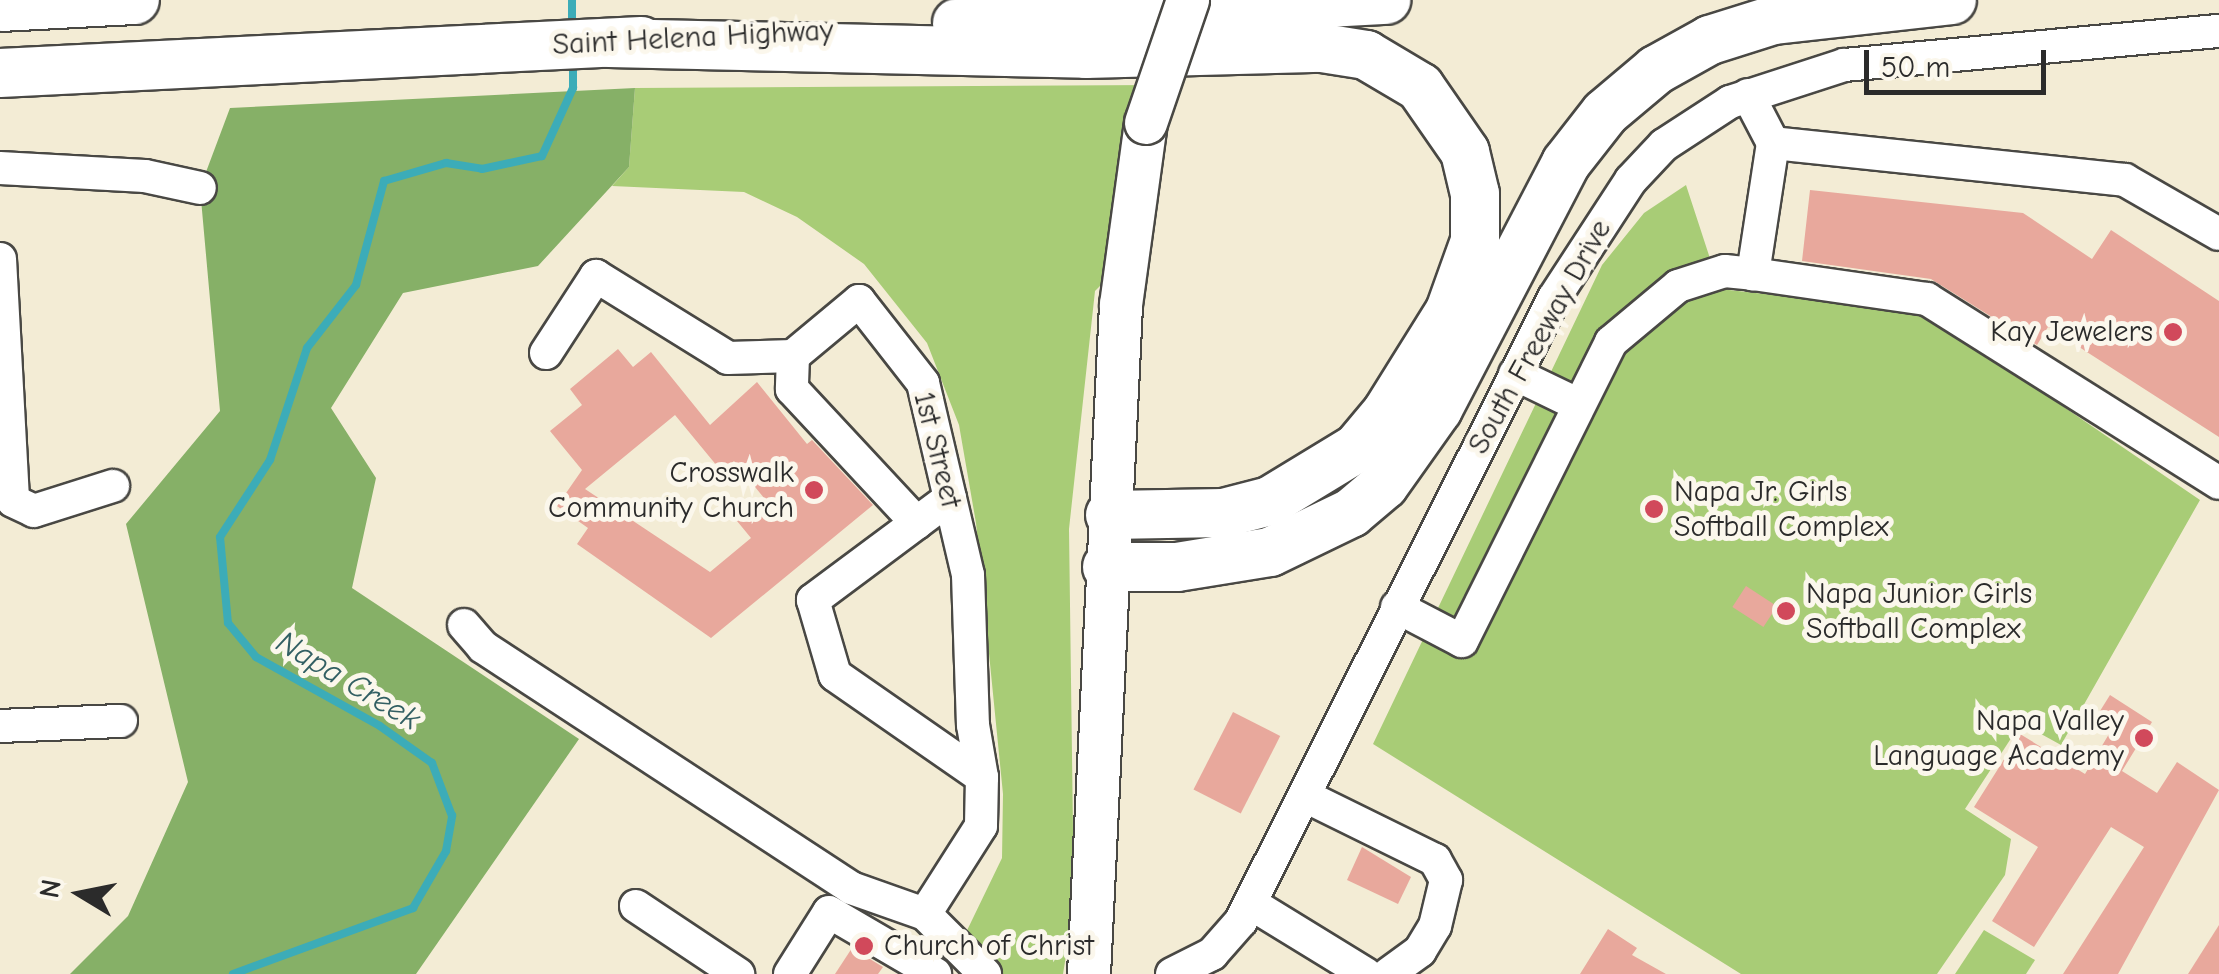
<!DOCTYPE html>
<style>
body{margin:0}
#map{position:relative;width:2219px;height:974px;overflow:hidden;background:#f3ecd5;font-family:"Comic Neue",sans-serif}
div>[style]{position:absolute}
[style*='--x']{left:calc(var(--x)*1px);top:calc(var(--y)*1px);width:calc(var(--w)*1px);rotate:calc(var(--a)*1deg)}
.green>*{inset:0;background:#a8cc76}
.forest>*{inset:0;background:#86b067}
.stream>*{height:8px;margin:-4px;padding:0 4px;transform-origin:4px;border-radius:4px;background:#3cacb8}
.building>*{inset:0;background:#e8a89c;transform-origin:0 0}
.roads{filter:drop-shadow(2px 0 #494844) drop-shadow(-2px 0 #494844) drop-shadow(0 2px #494844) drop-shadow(0 -2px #494844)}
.minor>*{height:32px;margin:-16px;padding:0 16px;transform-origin:16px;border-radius:16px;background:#fff}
.major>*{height:42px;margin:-21px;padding:0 21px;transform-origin:21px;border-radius:21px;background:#fff}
.highway>*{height:48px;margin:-24px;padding:0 24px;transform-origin:24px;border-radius:24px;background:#fff}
.bridges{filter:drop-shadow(2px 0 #494844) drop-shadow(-2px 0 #494844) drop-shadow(0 2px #494844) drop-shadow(0 -2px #494844)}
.major-bridge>*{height:42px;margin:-21px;padding:0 21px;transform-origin:21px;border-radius:21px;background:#fff}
.dots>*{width:28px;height:28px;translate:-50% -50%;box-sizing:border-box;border:5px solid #fbf7ec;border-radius:50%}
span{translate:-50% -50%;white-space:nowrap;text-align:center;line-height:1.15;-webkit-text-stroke:10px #fbf7ec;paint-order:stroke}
.street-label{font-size:30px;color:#2b2b2b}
.poi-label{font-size:30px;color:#2b2b2b}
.right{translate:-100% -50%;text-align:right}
.left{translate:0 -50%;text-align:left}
.water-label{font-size:32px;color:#325f63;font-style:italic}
.north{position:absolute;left:30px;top:844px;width:100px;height:100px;-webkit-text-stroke:8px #fbf7ec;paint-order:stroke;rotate:280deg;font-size:28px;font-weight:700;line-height:40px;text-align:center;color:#2b2b2b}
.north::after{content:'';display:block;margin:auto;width:35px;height:45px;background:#2b2b2b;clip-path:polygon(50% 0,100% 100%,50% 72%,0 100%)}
.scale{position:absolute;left:1864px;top:50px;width:182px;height:45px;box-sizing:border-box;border:5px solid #2b2b2b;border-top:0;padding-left:12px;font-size:30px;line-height:35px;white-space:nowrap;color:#2b2b2b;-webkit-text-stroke:8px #fbf7ec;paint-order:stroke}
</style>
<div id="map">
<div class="green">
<div style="clip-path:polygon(1156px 85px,1125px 261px,1095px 291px,1069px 529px,1074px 906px,1063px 974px,985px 974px,959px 947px,1002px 858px,1003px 794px,976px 523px,959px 425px,927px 343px,864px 264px,797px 217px,744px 192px,612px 186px,629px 167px,635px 88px)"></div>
<div style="clip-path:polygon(1686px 185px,1720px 289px,1925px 312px,2200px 500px,2061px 745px,2021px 723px,1965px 809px,2011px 839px,2005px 875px,1937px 974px,1741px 974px,1373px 744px,1602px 265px,1644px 213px)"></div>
<div style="clip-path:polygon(1984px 930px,2035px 960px,2026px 974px,1955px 974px)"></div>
</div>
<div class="forest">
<div style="clip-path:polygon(635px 88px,629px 167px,538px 266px,403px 293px,331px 408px,376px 478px,352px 588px,579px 739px,416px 974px,70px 974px,128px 916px,188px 782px,126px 524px,220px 411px,200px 188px,230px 108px)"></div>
</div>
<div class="stream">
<div style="--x:572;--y:0;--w:28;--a:90"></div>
<div style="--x:233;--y:974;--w:192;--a:-20.1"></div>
<div style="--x:413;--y:908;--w:66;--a:-59.9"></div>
<div style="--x:446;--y:851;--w:36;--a:-80"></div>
<div style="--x:452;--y:816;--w:57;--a:-110.7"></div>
<div style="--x:432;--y:763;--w:64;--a:-144.6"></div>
<div style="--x:380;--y:726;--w:142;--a:-150.9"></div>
<div style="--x:256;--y:657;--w:44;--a:-129.5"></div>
<div style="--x:228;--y:623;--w:86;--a:-95.3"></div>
<div style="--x:220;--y:537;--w:92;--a:-57"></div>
<div style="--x:270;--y:460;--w:118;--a:-71.7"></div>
<div style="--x:307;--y:348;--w:80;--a:-52.1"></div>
<div style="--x:356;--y:285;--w:108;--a:-74.9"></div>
<div style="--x:384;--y:181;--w:65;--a:-16.2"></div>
<div style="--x:446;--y:163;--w:36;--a:9"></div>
<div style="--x:482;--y:169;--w:61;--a:-12.2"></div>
<div style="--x:542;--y:156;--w:75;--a:-65.5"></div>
<div style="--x:573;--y:88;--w:26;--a:-90"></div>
</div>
<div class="building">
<div style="clip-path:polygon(1810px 190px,2023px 213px,2092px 259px,2111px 230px,2219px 301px,2219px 437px,2048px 327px,2037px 345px,1931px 279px,1802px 261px)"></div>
<div style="clip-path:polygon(evenodd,618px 349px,633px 367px,651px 352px,710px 425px,757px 382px,807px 444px,812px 440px,873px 505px,711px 638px,577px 544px,588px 528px,557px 506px,582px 470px,550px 431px,582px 405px,570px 389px,618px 349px,675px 415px,722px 472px,734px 461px,764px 498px,737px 521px,751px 538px,710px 572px,585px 489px,675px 415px)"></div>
<div style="left:1746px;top:586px;width:37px;height:25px;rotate:33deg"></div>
<div style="clip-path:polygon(2110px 695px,2152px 722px,2122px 771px,2157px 793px,2177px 762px,2219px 790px,2118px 974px,2063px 974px,2144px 847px,2111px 827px,2034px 947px,1992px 921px,2038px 847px,1974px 807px,2020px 734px,2085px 774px,2112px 729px,2095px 719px)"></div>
<div style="left:1233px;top:712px;width:53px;height:87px;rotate:27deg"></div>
<div style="clip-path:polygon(1362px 847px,1411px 877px,1398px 904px,1347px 880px)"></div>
<div style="clip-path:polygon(2219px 925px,2219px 974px,2188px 974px)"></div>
<div style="clip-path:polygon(1608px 929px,1637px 948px,1632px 955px,1666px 974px,1580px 974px)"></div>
<div style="clip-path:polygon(852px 948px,883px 967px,878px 974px,835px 974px)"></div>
</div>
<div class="roads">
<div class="minor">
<div style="--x:1748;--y:95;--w:54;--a:62.5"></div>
<div style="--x:1773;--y:143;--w:133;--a:98.7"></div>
<div style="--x:1753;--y:274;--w:176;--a:8.2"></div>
<div style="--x:1927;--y:299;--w:345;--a:32.2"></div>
<div style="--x:1773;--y:143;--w:354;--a:6"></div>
<div style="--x:2125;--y:180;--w:108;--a:29.9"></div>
<div style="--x:0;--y:168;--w:145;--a:3.2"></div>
<div style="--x:145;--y:176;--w:56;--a:12.3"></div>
<div style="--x:0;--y:259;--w:242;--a:86.9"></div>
<div style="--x:13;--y:501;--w:23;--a:25"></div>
<div style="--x:34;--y:511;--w:83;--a:-17.6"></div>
<div style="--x:546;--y:353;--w:92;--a:-57"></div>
<div style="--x:596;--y:276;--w:155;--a:31.8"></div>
<div style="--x:728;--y:358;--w:65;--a:-1.8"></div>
<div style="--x:793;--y:356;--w:86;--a:-39.8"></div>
<div style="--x:859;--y:301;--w:104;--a:52"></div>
<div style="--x:923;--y:383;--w:197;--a:76.8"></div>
<div style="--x:968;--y:575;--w:150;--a:88.1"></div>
<div style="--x:973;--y:725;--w:53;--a:80.2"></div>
<div style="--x:982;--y:777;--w:49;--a:91.2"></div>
<div style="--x:981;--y:826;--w:104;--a:122.5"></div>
<div style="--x:925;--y:914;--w:85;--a:45"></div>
<div style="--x:793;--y:356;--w:33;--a:92"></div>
<div style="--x:792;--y:389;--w:183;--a:47"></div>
<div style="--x:1515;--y:374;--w:69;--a:25.8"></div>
<div style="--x:950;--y:498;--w:171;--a:143.3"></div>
<div style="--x:813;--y:600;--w:78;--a:73.7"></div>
<div style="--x:835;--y:675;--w:179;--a:34.8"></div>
<div style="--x:1397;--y:607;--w:73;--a:27.6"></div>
<div style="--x:1462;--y:641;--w:334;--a:-63.5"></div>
<div style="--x:1611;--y:342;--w:87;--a:-39.9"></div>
<div style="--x:1678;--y:286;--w:49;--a:-17.7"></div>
<div style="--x:1725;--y:271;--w:28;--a:6"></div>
<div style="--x:464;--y:625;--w:29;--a:49"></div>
<div style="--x:483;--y:647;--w:440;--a:33.2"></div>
<div style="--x:851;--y:888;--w:78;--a:19.4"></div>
<div style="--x:0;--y:726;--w:121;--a:-2.4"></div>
<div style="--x:1305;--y:796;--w:145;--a:26.2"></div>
<div style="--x:1435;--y:860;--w:23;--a:61"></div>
<div style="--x:1446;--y:880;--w:47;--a:103.4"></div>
<div style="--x:1435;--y:926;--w:29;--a:121"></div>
<div style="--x:1420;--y:951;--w:39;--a:144"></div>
<div style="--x:1250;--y:903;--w:136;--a:31.5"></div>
<div style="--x:636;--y:906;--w:123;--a:33.7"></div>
<div style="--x:790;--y:974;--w:73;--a:-57.8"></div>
<div style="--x:829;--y:912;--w:123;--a:30.3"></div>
<div style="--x:1172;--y:974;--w:45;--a:-26.6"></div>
<div style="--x:1212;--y:954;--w:44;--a:-48.7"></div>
<div style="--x:1241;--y:921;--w:697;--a:-63.32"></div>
<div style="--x:1554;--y:298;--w:141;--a:-56.9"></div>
<div style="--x:1631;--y:180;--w:48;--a:-46.7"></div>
<div style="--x:1664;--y:145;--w:79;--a:-33.1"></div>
<div style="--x:1730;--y:102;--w:120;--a:-18"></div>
<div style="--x:1844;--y:65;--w:377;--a:-5.2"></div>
</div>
<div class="major">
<div style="--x:1089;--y:974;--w:670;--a:-87.26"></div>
<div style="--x:1121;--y:305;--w:184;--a:-82.2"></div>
</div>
<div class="highway">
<div style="--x:0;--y:7;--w:135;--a:-3"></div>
<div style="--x:957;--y:23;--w:430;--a:-3.1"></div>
<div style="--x:609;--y:43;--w:477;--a:1.3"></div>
<div style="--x:1086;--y:54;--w:236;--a:-1.5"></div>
<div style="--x:1322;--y:48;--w:45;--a:9"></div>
<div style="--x:1366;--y:55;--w:63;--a:30.7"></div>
<div style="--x:1420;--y:87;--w:79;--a:55.3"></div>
<div style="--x:1465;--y:152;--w:43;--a:76.6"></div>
<div style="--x:1475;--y:194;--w:47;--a:90"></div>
<div style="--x:1475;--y:241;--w:74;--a:109.7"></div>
<div style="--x:1450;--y:311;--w:119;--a:122"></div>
<div style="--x:1387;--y:412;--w:47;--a:129.8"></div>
<div style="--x:1357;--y:448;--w:102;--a:148.7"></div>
<div style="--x:1270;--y:501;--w:48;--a:165.4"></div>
<div style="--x:1224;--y:513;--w:114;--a:179"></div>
<div style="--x:0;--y:73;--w:642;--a:-2.86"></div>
<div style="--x:1107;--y:567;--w:70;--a:0"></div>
<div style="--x:1177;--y:567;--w:94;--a:-9.2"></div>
<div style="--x:1270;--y:552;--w:90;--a:-25.7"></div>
<div style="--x:1351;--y:513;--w:43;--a:-40.3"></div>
<div style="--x:1384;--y:485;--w:93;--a:-54.6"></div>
<div style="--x:1438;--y:409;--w:277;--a:-62.5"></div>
<div style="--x:1566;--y:163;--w:63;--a:-52"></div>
<div style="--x:1605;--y:113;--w:67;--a:-40.1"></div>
<div style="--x:1656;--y:70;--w:62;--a:-29.1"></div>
<div style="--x:1710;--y:40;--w:67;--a:-17.4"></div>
<div style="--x:1774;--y:20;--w:179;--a:-6.4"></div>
</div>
</div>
<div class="bridges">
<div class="major-bridge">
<div style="--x:1146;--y:123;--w:130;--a:-71.1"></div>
</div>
</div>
<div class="dots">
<div style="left:2173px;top:332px;background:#d1495b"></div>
<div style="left:814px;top:490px;background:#d1495b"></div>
<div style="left:1654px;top:509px;background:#d1495b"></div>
<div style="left:1786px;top:611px;background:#d1495b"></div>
<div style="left:2144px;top:738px;background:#d1495b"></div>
<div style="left:864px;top:946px;background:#d1495b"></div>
</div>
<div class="street-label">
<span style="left:693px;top:38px;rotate:-3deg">Saint Helena Highway</span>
<span style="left:1540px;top:337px;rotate:-61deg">South Freeway Drive</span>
<span style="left:937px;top:450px;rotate:76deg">1st Street</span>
</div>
<div class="poi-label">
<span class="right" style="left:2153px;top:332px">Kay Jewelers</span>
<span class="right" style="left:794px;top:490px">Crosswalk<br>Community Church</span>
<span class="left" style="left:1674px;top:509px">Napa Jr. Girls<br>Softball Complex</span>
<span class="left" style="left:1806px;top:611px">Napa Junior Girls<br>Softball Complex</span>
<span class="right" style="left:2124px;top:738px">Napa Valley<br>Language Academy</span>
<span class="left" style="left:884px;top:946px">Church of Christ</span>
</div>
<div class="water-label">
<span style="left:348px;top:681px;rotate:31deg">Napa Creek</span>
</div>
<div class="north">N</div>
<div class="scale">50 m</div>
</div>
